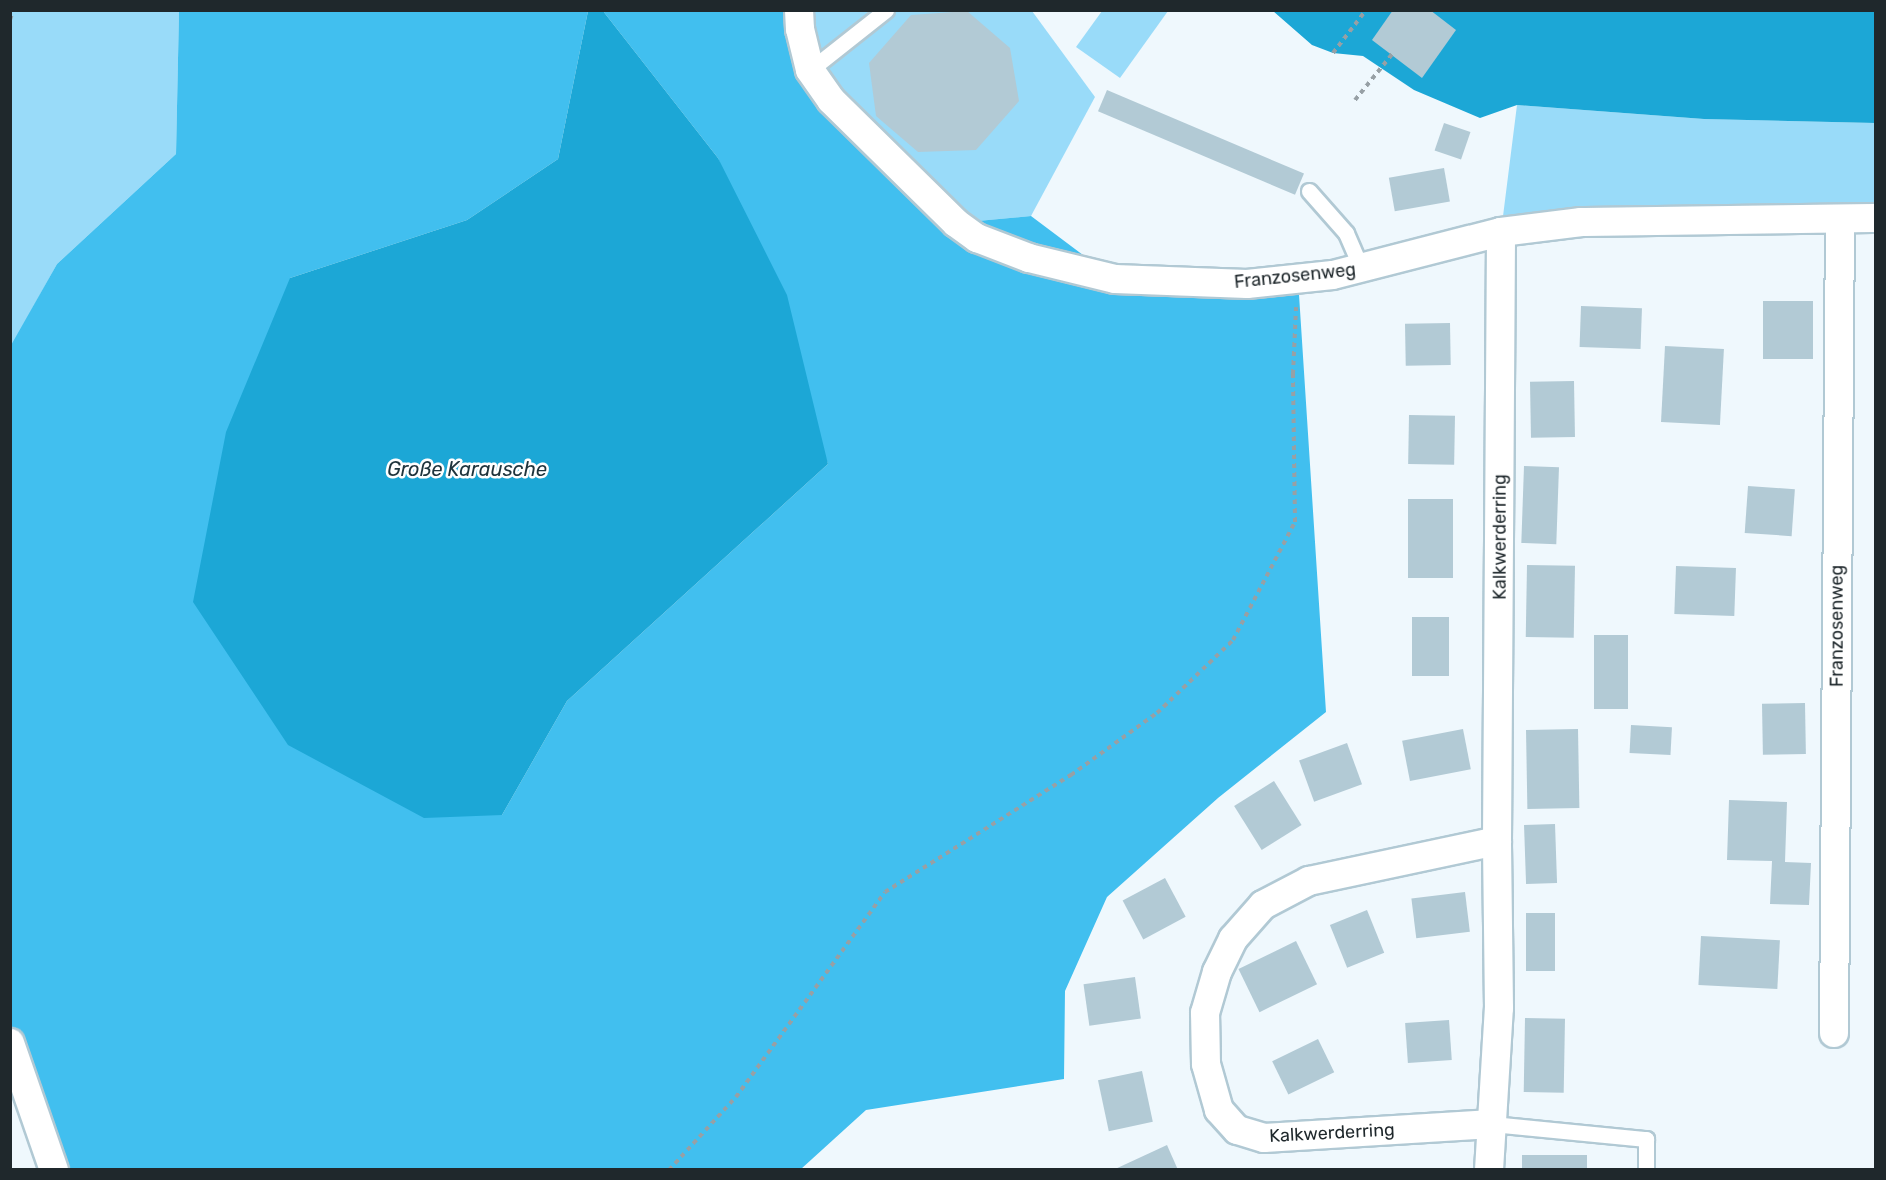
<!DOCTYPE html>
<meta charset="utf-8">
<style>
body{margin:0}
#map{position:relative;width:1886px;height:1180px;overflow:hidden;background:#eff8fd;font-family:Rubik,sans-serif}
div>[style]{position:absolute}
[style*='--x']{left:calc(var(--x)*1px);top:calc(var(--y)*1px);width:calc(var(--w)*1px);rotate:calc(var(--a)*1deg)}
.green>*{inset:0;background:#99dbf9}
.forest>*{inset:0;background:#41bfef}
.water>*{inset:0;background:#1ca7d6}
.building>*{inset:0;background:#b2cad5;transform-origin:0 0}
.path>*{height:4px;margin-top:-2px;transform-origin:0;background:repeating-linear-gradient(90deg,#97a0a5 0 4.5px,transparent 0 9px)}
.roads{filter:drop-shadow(2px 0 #b1c9d4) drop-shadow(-2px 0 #b1c9d4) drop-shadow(0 2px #b1c9d4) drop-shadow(0 -2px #b1c9d4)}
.service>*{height:15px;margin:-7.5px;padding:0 7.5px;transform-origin:7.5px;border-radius:7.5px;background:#fff}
.minor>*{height:28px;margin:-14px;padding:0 14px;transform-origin:14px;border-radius:14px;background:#fff}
span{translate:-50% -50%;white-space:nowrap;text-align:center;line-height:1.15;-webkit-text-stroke:5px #fff;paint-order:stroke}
.street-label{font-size:18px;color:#1f282c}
.water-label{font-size:20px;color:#1f343d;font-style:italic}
.frame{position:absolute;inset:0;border:12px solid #1f282c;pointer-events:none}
</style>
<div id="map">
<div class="green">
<div style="clip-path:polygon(11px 11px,179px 11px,176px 154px,57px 264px,11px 347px)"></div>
<div style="clip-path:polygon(799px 11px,1032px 11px,1095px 97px,1031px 216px,956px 223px,831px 100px)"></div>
<div style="clip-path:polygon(1102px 11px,1168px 11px,1120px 78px,1076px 47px)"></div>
<div style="clip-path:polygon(1517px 105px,1704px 119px,1875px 123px,1875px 218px,1501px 232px)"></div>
</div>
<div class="forest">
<div style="clip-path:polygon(179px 11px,588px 11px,558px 159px,467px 220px,290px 278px,502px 815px,567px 701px,828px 464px,718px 158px,603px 11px,799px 11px,831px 100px,956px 223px,1031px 216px,1115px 279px,1298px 279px,1326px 712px,1218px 798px,1107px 897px,1065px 991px,1064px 1079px,866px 1110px,801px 1169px,54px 1169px,10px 1043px,10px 347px,57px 264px,176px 154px)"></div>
</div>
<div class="water">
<div style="clip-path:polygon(588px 11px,603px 11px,718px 158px,787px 295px,828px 464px,567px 701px,502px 815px,424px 818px,288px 745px,193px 602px,226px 432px,290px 278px,467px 220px,558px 159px)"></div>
<div style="clip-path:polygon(1273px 11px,1875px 11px,1875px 123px,1704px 119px,1517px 105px,1480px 118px,1414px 90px,1363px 56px,1333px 53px,1312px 45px)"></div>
</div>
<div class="building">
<div style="clip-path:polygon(1393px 10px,1430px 10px,1456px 30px,1422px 78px,1372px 40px)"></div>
<div style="clip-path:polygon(967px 11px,1010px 48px,1019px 101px,976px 150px,918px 152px,876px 116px,869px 63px,911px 15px)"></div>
<div style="left:1107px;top:90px;width:214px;height:23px;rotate:23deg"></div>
<div style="left:1444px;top:123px;width:28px;height:29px;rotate:19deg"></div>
<div style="left:1444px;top:168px;width:34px;height:56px;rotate:80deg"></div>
<div style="left:1763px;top:301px;width:50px;height:58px"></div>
<div style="left:1581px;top:306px;width:61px;height:41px;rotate:2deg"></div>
<div style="left:1450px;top:323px;width:42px;height:45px;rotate:89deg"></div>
<div style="left:1665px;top:346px;width:59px;height:76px;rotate:3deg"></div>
<div style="left:1574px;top:381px;width:56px;height:44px;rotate:89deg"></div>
<div style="left:1409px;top:415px;width:46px;height:49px;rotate:1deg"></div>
<div style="left:1524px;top:466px;width:35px;height:77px;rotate:2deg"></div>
<div style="left:1748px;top:486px;width:47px;height:47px;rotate:4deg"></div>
<div style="left:1453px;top:499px;width:79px;height:45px;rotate:90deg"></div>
<div style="left:1527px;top:565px;width:48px;height:72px;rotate:1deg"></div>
<div style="left:1676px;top:566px;width:60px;height:48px;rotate:2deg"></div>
<div style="left:1412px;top:617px;width:37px;height:59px"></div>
<div style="left:1594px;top:635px;width:34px;height:74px"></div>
<div style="left:1805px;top:703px;width:51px;height:43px;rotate:89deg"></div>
<div style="left:1631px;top:725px;width:41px;height:28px;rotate:3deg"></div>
<div style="left:1463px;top:729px;width:41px;height:62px;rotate:79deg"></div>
<div style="left:1578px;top:729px;width:79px;height:52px;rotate:89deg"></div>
<div style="left:1347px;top:743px;width:44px;height:51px;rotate:70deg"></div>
<div style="left:1274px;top:781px;width:52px;height:47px;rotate:58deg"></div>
<div style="clip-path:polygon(1729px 800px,1787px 802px,1785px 862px,1811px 863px,1809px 905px,1770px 904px,1772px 861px,1727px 860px)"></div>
<div style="left:1555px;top:824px;width:59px;height:31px;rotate:88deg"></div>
<div style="left:1165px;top:878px;width:44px;height:48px;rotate:62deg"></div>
<div style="left:1465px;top:892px;width:40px;height:54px;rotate:83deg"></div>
<div style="left:1367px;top:910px;width:46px;height:40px;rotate:68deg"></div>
<div style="left:1555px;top:913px;width:58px;height:29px;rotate:90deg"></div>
<div style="left:1701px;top:936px;width:79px;height:49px;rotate:3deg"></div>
<div style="left:1296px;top:941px;width:48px;height:64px;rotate:64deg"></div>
<div style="left:1135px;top:977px;width:42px;height:52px;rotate:82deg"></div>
<div style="left:1525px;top:1018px;width:40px;height:74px;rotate:1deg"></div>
<div style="left:1449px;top:1020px;width:40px;height:44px;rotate:86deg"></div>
<div style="left:1318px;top:1039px;width:37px;height:51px;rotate:64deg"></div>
<div style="left:1142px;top:1071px;width:52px;height:45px;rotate:78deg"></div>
<div style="clip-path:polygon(1167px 1145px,1178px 1170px,1113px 1170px)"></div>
<div style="left:1522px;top:1155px;width:65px;height:15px"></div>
</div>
<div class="path">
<div style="--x:10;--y:20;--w:10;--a:-73"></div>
<div style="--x:1333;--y:53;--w:54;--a:-52.5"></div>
<div style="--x:1355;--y:100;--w:60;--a:-51"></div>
<div style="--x:669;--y:1170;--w:99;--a:-47.5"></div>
<div style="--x:736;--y:1097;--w:253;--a:-54"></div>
<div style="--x:885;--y:892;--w:220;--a:-32.2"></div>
<div style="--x:1071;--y:775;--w:106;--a:-35.8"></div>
<div style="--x:1157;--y:713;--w:105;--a:-43.8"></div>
<div style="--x:1233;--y:640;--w:133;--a:-62.3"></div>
<div style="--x:1295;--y:522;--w:148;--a:-90.8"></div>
<div style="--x:1293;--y:374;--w:67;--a:-87.4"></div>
</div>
<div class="roads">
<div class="service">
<div style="--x:810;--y:70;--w:97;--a:-38.3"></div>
<div style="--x:1309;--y:191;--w:56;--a:48.6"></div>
<div style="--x:1346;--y:233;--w:40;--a:66.6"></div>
<div style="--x:1492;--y:1124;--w:155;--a:5.6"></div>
<div style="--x:1646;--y:1139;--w:31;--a:90"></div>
</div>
<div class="minor">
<div style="--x:799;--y:10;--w:19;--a:87"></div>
<div style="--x:800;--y:29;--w:42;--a:76.3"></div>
<div style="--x:810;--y:70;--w:37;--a:55"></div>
<div style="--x:831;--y:100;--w:175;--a:44.5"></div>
<div style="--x:956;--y:223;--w:26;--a:36"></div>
<div style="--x:977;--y:238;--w:56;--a:21"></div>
<div style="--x:1029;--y:258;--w:89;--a:13.7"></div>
<div style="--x:1115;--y:279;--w:132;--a:2.2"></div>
<div style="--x:1247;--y:284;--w:86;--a:-6"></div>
<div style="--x:1333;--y:275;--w:173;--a:-14.4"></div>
<div style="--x:1501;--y:232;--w:81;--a:-7.1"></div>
<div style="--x:1581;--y:222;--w:295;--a:-0.8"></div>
<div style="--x:1834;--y:1033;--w:814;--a:-89.58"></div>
<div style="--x:10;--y:1043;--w:134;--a:70.9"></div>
<div style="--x:1492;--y:1124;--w:228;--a:176.5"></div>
<div style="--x:1264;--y:1138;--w:28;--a:-163"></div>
<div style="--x:1237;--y:1130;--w:27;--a:-132"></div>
<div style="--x:1219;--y:1110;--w:48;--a:-105.8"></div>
<div style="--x:1206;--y:1064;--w:51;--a:-91.1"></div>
<div style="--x:1205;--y:1013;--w:43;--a:-73.7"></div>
<div style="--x:1217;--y:972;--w:37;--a:-64"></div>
<div style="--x:1233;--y:939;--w:45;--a:-48.6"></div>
<div style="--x:1263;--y:905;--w:52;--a:-27.6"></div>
<div style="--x:1309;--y:881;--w:192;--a:-12"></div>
<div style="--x:1489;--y:1170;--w:162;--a:-86.5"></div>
<div style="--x:1499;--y:1008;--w:167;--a:-90.7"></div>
<div style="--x:1497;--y:841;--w:609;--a:-89.62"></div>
</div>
</div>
<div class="street-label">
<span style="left:1295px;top:276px;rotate:-6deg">Franzosenweg</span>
<span style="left:1500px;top:537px;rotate:-90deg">Kalkwerderring</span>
<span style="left:1837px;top:626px;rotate:-90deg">Franzosenweg</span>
<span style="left:1332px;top:1133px;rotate:-3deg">Kalkwerderring</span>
</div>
<div class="water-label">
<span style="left:467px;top:469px">Große Karausche</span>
</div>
<div class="frame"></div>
</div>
